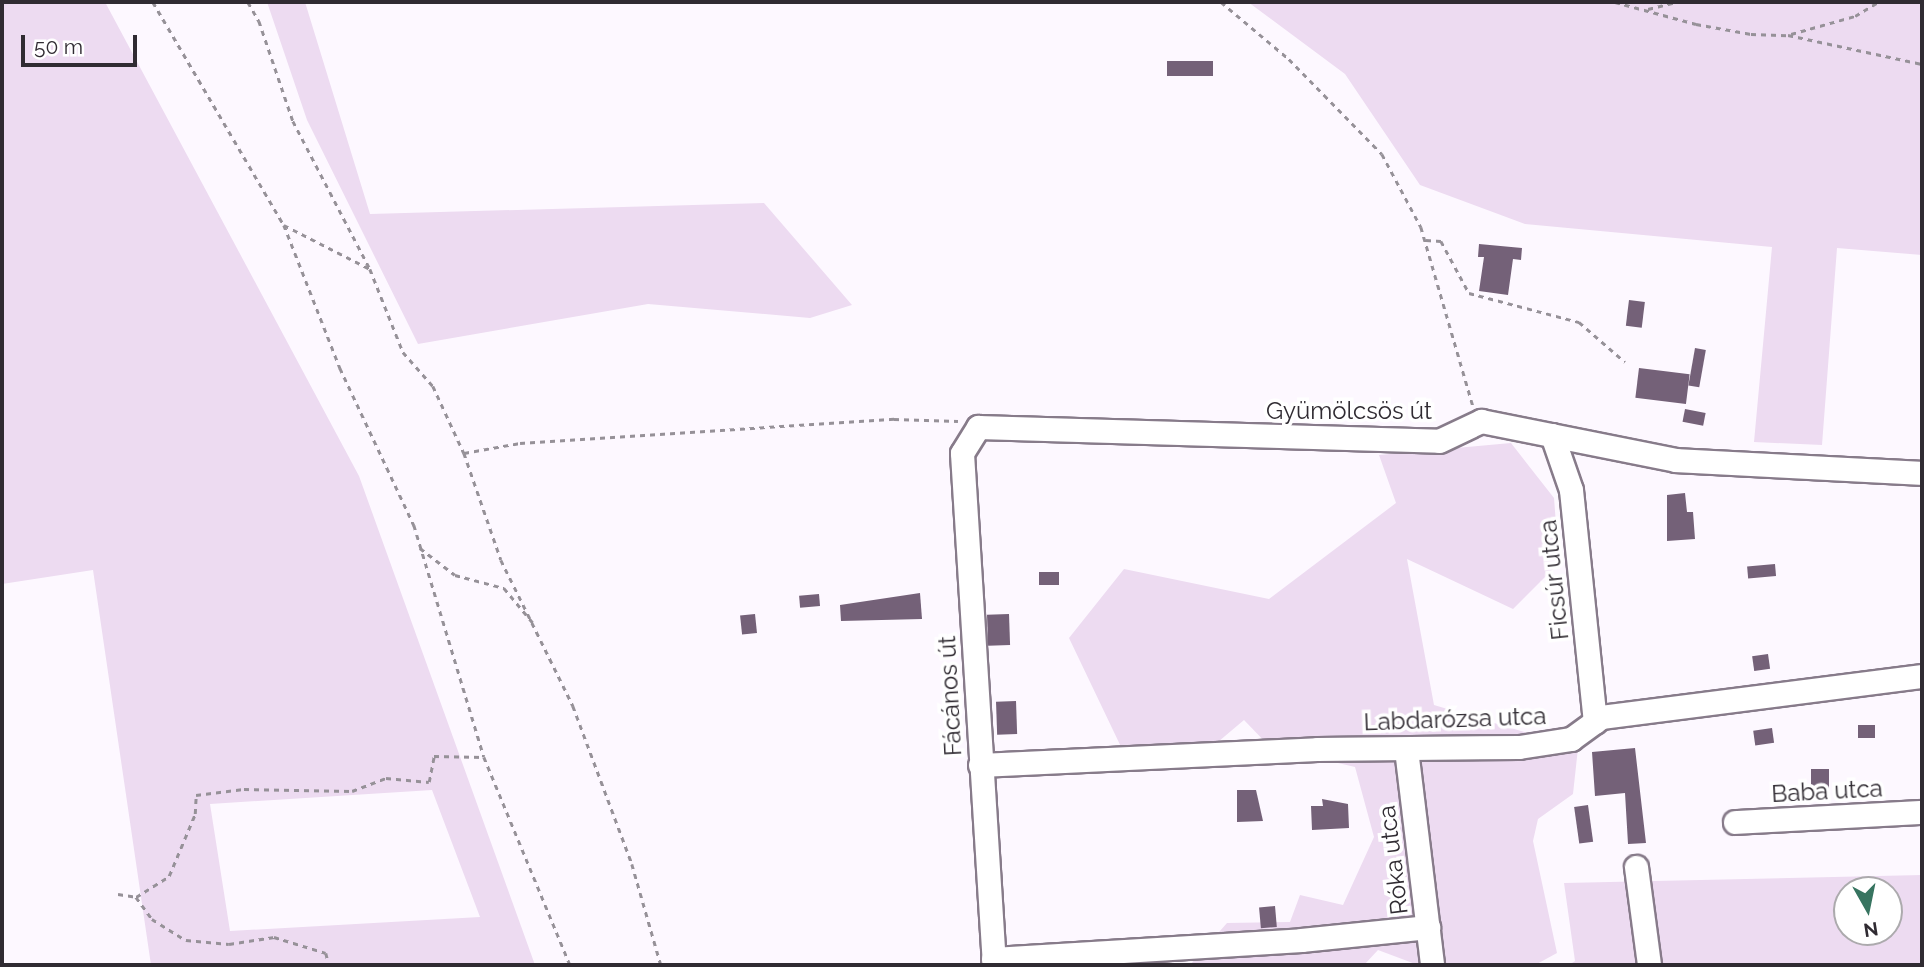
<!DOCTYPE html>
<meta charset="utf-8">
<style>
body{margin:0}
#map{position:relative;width:1924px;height:967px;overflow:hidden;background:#fdf8ff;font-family:Raleway,sans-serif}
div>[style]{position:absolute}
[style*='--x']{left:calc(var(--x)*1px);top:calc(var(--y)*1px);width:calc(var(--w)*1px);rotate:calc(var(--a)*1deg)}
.green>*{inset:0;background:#eddbf1}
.building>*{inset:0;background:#746178;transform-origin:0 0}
.path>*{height:2.5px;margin-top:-1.25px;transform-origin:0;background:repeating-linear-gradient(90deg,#969198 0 5px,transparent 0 10px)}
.roads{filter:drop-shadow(2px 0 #877b8a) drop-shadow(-2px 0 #877b8a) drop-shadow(0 2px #877b8a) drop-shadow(0 -2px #877b8a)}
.minor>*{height:23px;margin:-11.5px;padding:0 11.5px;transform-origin:11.5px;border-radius:11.5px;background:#fff}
span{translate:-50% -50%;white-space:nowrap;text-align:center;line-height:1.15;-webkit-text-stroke:7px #fff;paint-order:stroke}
.street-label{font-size:24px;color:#302b32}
.frame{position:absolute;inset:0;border:4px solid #302b32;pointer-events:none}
.north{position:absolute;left:1833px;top:876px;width:70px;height:70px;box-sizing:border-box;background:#fff;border:2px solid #acaaad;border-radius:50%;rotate:171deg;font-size:19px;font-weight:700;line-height:28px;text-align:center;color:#302b32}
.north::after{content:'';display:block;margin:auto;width:24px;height:32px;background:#377460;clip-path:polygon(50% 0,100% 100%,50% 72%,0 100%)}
.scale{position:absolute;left:21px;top:35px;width:116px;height:32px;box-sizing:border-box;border:4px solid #302b32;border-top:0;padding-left:9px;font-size:21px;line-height:24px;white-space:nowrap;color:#302b32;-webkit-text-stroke:5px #fff;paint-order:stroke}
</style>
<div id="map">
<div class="green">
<div style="clip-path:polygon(evenodd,2px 2px,105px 2px,359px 476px,535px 965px,151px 965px,93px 570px,2px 584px,2px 2px,432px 790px,480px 917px,230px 931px,210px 804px,432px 790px)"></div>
<div style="clip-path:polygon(267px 2px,305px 2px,370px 214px,764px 203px,852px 305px,810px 318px,648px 304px,418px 344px,307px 120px)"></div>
<div style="clip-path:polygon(1248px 2px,1922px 2px,1922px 255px,1837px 248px,1822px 445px,1754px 442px,1772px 247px,1525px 224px,1420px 185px,1345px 74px)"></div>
<div style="clip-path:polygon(1511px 443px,1554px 498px,1559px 563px,1513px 609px,1407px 559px,1434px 705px,1578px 748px,1573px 794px,1538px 819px,1533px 841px,1557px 953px,1535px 965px,1418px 965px,1378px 950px,1364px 965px,1190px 965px,1227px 923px,1290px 922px,1300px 895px,1343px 905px,1374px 837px,1355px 767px,1270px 747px,1244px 720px,1212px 747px,1123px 751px,1069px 638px,1124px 569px,1269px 599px,1396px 503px,1379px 455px)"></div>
<div style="clip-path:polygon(evenodd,1922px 875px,1922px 965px,1569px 965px,1575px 961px,1564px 883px,1922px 875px,1847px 890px,1889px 890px,1889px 932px,1847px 932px,1847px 890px)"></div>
</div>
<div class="building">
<div style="left:1213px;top:61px;width:15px;height:46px;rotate:90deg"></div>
<div style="clip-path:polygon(1479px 244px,1522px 248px,1521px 260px,1513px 259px,1508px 295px,1479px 291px,1484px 257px,1478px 257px)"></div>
<div style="left:1629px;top:300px;width:16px;height:26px;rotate:7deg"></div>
<div style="left:1695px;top:348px;width:11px;height:38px;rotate:10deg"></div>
<div style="left:1639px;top:368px;width:51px;height:30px;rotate:7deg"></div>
<div style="left:1685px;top:409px;width:21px;height:13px;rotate:11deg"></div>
<div style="clip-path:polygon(1685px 493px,1687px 512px,1693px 512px,1695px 539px,1667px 541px,1667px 495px)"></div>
<div style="left:1775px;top:564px;width:12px;height:28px;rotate:85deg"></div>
<div style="left:1059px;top:572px;width:13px;height:20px;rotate:90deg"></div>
<div style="clip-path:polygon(920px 593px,922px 619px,841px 621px,840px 605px)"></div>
<div style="left:819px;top:594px;width:12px;height:20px;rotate:85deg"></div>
<div style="left:755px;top:614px;width:19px;height:15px;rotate:84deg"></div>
<div style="left:1009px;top:614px;width:31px;height:22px;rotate:88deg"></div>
<div style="left:1768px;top:654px;width:15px;height:16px;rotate:82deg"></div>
<div style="left:1016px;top:701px;width:33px;height:20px;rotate:88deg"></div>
<div style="left:1858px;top:725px;width:17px;height:13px"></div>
<div style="left:1772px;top:728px;width:15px;height:19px;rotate:82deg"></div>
<div style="clip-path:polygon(1635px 748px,1646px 843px,1628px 844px,1625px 793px,1595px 796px,1592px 752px)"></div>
<div style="left:1811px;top:769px;width:18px;height:22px"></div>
<div style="clip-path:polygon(1237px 790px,1256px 790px,1263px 821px,1237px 822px)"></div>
<div style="clip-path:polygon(1322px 799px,1348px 804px,1349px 828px,1312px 830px,1311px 806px,1323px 806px)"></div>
<div style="left:1588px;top:805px;width:37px;height:14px;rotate:82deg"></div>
<div style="left:1275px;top:906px;width:21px;height:16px;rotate:85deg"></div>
</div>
<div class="path">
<div style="--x:153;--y:2;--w:259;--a:59.6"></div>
<div style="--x:284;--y:225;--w:154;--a:68.6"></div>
<div style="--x:340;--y:368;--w:174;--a:64.8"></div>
<div style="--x:414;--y:525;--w:242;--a:73.2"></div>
<div style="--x:484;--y:757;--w:225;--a:67.5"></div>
<div style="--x:248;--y:2;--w:22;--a:60"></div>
<div style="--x:259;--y:21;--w:106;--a:71.2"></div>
<div style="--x:293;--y:121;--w:167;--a:62.5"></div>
<div style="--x:1221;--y:2;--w:89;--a:40"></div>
<div style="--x:1289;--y:59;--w:133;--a:45.6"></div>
<div style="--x:1382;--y:154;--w:83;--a:61.9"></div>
<div style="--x:1421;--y:227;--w:186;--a:73.8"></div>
<div style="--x:1615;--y:2;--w:84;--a:15.2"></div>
<div style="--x:1696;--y:24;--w:56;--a:10.3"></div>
<div style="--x:1751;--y:34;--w:37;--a:2"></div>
<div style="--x:1788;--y:35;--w:137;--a:12.2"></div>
<div style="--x:1648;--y:9;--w:29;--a:-14"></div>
<div style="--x:1791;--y:34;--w:66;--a:-15.7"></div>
<div style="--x:1855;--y:16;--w:27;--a:-31"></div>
<div style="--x:284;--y:225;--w:97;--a:27.1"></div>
<div style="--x:370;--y:269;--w:89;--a:68.3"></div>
<div style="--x:403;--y:352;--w:45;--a:48.6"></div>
<div style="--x:433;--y:386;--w:74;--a:65.2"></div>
<div style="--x:464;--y:453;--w:57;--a:-10.1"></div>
<div style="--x:520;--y:443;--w:375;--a:-3.7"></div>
<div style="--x:894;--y:419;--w:64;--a:1.8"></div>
<div style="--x:1426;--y:240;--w:15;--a:4"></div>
<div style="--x:1441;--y:241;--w:59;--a:61.7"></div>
<div style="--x:1469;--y:293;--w:114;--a:14.8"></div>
<div style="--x:1579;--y:322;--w:61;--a:41"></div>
<div style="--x:464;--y:453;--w:113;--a:70.9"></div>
<div style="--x:501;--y:560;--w:163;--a:63.7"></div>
<div style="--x:573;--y:706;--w:169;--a:69.5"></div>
<div style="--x:632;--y:864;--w:105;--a:74"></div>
<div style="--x:420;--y:548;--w:44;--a:37.6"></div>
<div style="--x:455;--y:575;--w:51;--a:14.9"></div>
<div style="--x:504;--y:588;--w:47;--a:50.2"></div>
<div style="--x:118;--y:894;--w:18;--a:9"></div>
<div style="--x:136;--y:897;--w:27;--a:54"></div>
<div style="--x:152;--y:919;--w:40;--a:32"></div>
<div style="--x:186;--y:940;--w:43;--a:5.3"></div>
<div style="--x:229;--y:944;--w:46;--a:-8.8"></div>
<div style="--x:274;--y:937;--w:54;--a:17.1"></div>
<div style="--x:326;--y:953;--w:12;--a:76"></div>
<div style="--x:136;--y:897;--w:39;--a:-32"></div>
<div style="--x:169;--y:876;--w:67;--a:-67.2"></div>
<div style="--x:195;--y:814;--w:19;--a:-87"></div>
<div style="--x:196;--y:795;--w:48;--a:-7.1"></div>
<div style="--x:244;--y:789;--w:108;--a:1.1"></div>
<div style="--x:352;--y:791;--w:36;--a:-21"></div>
<div style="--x:386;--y:778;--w:43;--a:5.3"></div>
<div style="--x:429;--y:782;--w:26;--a:-79"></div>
<div style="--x:434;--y:756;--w:50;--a:1.1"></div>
</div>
<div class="roads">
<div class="minor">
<div style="--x:1552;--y:435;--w:58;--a:70.9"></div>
<div style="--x:1571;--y:490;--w:233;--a:84.1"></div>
<div style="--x:1406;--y:749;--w:218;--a:83.1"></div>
<div style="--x:980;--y:765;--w:337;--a:-2.7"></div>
<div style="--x:1317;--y:749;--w:202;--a:-0.6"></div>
<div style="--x:1519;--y:747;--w:53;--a:-8.7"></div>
<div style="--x:1571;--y:739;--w:37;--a:-36"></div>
<div style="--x:1601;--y:717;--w:324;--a:-7.3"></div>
<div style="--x:1735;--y:822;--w:187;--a:-3.1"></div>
<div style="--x:1636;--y:867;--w:99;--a:82.4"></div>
<div style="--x:993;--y:959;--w:309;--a:-3.5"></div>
<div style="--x:1301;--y:940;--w:128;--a:-5.8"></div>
<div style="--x:994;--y:965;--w:513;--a:-93.58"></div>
<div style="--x:962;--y:453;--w:31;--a:-58"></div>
<div style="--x:978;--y:427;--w:461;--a:1.7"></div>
<div style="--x:1439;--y:441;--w:47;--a:-25.5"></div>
<div style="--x:1481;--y:421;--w:199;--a:11.3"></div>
<div style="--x:1676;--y:460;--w:246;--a:3"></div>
</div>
</div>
<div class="street-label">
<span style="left:1349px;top:411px">Gyümölcsös út</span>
<span style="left:1554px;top:580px;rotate:-96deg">Ficsúr utca</span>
<span style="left:950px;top:696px;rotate:-93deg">Fácános út</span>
<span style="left:1455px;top:719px;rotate:-2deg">Labdarózsa utca</span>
<span style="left:1827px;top:791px;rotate:-3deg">Baba utca</span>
<span style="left:1393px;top:860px;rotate:-97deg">Róka utca</span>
</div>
<div class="frame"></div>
<div class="north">N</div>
<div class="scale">50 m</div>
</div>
